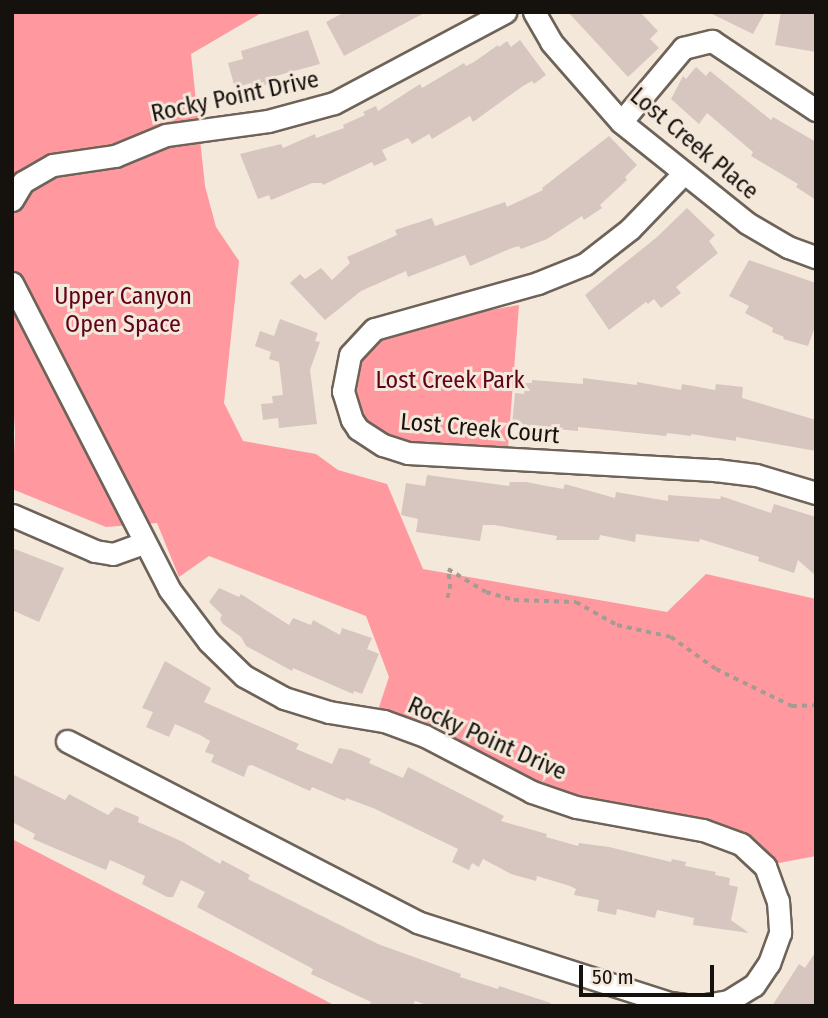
<!DOCTYPE html>
<style>
body{margin:0}
#map{position:relative;width:828px;height:1018px;overflow:hidden;background:#f4e8db;font-family:"Fira Sans Condensed",sans-serif}
div>[style]{position:absolute}
[style*='--x']{left:calc(var(--x)*1px);top:calc(var(--y)*1px);width:calc(var(--w)*1px);rotate:calc(var(--a)*1deg)}
.green>*{inset:0;background:#ff999f}
.building>*{inset:0;background:#d7c6c0}
.path>*{height:3.5px;margin-top:-1.75px;transform-origin:0;background:repeating-linear-gradient(90deg,#a59b92 0 5px,transparent 0 10px)}
.roads{filter:drop-shadow(2px 0 #6e6358) drop-shadow(-2px 0 #6e6358) drop-shadow(0 2px #6e6358) drop-shadow(0 -2px #6e6358)}
.minor>*{height:21px;margin:-10.5px;padding:0 10.5px;transform-origin:10.5px;border-radius:10.5px;background:#fff}
span{translate:-50% -50%;white-space:nowrap;text-align:center;line-height:1.15;-webkit-text-stroke:6px #f4e8db;paint-order:stroke}
.street-label{font-size:24px;color:#15110d}
.park-label{font-size:24px;color:#60021a}
.frame{position:absolute;inset:0;border:14px solid #15110d;pointer-events:none}
.scale{position:absolute;left:579px;top:965px;width:135px;height:32px;box-sizing:border-box;border:4px solid #15110d;border-top:0;padding-left:9px;font-size:21px;line-height:24px;white-space:nowrap;color:#15110d;-webkit-text-stroke:5px #f4e8db;paint-order:stroke}
</style>
<div id="map">
<div class="green">
<div style="clip-path:polygon(12px 12px,263px 12px,191px 54px,205px 186px,216px 227px,239px 261px,224px 403px,243px 441px,316px 454px,338px 470px,387px 484px,423px 569px,667px 612px,706px 574px,816px 599px,816px 856px,768px 865px,743px 841px,576px 805px,377px 713px,389px 677px,366px 616px,209px 556px,179px 577px,157px 523px,106px 527px,12px 489px,15px 434px,12px 382px)"></div>
<div style="clip-path:polygon(519px 305px,508px 448px,396px 442px,369px 425px,354px 395px,353px 370px,363px 345px,391px 328px)"></div>
<div style="clip-path:polygon(12px 839px,336px 1006px,12px 1006px)"></div>
</div>
<div class="building">
<div style="clip-path:polygon(345px 12px,426px 12px,344px 56px,326px 22px)"></div>
<div style="clip-path:polygon(568px 12px,640px 12px,658px 31px,650px 39px,659px 48px,628px 77px)"></div>
<div style="clip-path:polygon(708px 12px,765px 12px,753px 34px)"></div>
<div style="clip-path:polygon(781px 12px,816px 12px,816px 52px,775px 45px)"></div>
<div style="clip-path:polygon(308px 30px,320px 64px,272px 77px,268px 84px,253px 88px,251px 83px,235px 88px,228px 63px,243px 59px,241px 51px)"></div>
<div style="clip-path:polygon(520px 40px,546px 75px,534px 84px,532px 81px,523px 86px,473px 122px,470px 116px,432px 139px,429px 134px,412px 144px,408px 138px,382px 150px,387px 160px,374px 166px,372px 162px,323px 185px,322px 183px,312px 183px,271px 200px,269px 195px,258px 199px,240px 154px,281px 144px,283px 148px,315px 134px,316px 138px,344px 128px,343px 125px,365px 115px,363px 112px,376px 106px,378px 111px,420px 84px,422px 88px,464px 63px,466px 66px,474px 62px,498px 45px,499px 47px,507px 41px,511px 47px)"></div>
<div style="clip-path:polygon(696px 67px,706px 76px,710px 71px,771px 120px,773px 117px,816px 142px,816px 200px,796px 187px,798px 184px,751px 156px,753px 152px,707px 113px,699px 124px,671px 99px,683px 76px,686px 79px)"></div>
<div style="clip-path:polygon(609px 136px,637px 165px,625px 177px,627px 180px,600px 205px,602px 208px,584px 220px,582px 216px,547px 239px,521px 249px,519px 246px,512px 248px,470px 266px,465px 255px,408px 277px,406px 271px,361px 291px,325px 320px,290px 283px,300px 274px,305px 279px,321px 268px,332px 280px,350px 263px,347px 257px,397px 235px,395px 230px,432px 218px,435px 226px,505px 202px,507px 207px,543px 190px,542px 188px)"></div>
<div style="clip-path:polygon(687px 208px,715px 235px,709px 241px,718px 253px,676px 287px,681px 293px,661px 308px,654px 299px,648px 304px,646px 302px,609px 330px,585px 295px,657px 237px)"></div>
<div style="clip-path:polygon(749px 260px,816px 283px,816px 324px,808px 346px,783px 339px,784px 337px,772px 332px,773px 328px,745px 313px,749px 306px,729px 296px)"></div>
<div style="clip-path:polygon(280px 319px,318px 333px,315px 341px,320px 342px,310px 370px,317px 424px,279px 428px,278px 418px,263px 420px,261px 404px,273px 403px,272px 396px,283px 395px,279px 362px,269px 359px,271px 352px,255px 346px,260px 331px,274px 336px)"></div>
<div style="clip-path:polygon(583px 378px,637px 385px,637px 382px,681px 390px,682px 384px,715px 390px,716px 384px,743px 387px,742px 398px,816px 420px,816px 451px,736px 437px,736px 441px,691px 434px,691px 436px,667px 433px,666px 436px,578px 427px,578px 431px,512px 425px,515px 393px,524px 394px,525px 383px,532px 383px,532px 380px,583px 384px)"></div>
<div style="clip-path:polygon(427px 475px,509px 486px,510px 482px,526px 482px,563px 489px,565px 484px,615px 498px,616px 492px,668px 501px,668px 495px,720px 499px,721px 496px,771px 513px,774px 504px,816px 517px,816px 576px,798px 560px,794px 573px,758px 561px,759px 557px,700px 539px,699px 542px,636px 534px,635px 542px,600px 535px,599px 540px,556px 540px,557px 536px,494px 525px,483px 525px,480px 541px,416px 532px,418px 519px,401px 515px,406px 483px,425px 486px)"></div>
<div style="clip-path:polygon(12px 548px,64px 568px,39px 622px,12px 610px)"></div>
<div style="clip-path:polygon(219px 588px,239px 597px,241px 594px,289px 625px,293px 618px,311px 625px,313px 620px,340px 635px,342px 628px,372px 638px,367px 649px,379px 654px,362px 694px,354px 691px,353px 694px,293px 668px,292px 671px,246px 646px,241px 637px,223px 624px,220px 619px,222px 615px,209px 602px)"></div>
<div style="clip-path:polygon(165px 661px,211px 688px,204px 702px,299px 744px,296px 749px,332px 764px,339px 748px,350px 750px,371px 759px,369px 763px,403px 778px,408px 767px,504px 816px,501px 821px,547px 834px,546px 837px,578px 846px,579px 843px,609px 847px,671px 862px,672px 859px,686px 862px,685px 866px,716px 872px,715px 875px,730px 878px,729px 885px,738px 887px,731px 920px,749px 933px,693px 925px,694px 918px,657px 910px,655px 918px,617px 909px,616px 915px,597px 911px,599px 900px,574px 895px,576px 889px,570px 886px,537px 876px,536px 881px,511px 874px,483px 859px,479px 867px,472px 863px,469px 870px,452px 862px,458px 849px,373px 808px,346px 798px,345px 801px,312px 787px,310px 791px,252px 765px,248px 766px,244px 777px,211px 762px,214px 755px,205px 752px,210px 741px,200px 735px,175px 724px,169px 737px,146px 727px,153px 712px,142px 708px)"></div>
<div style="clip-path:polygon(12px 774px,65px 800px,69px 794px,108px 815px,116px 807px,139px 817px,138px 822px,183px 842px,220px 864px,222px 860px,250px 875px,248px 879px,378px 944px,461px 974px,460px 977px,498px 989px,499px 986px,551px 1003px,550px 1006px,430px 1006px,415px 1001px,413px 1006px,369px 1006px,371px 1002px,311px 974px,313px 969px,197px 907px,205px 892px,181px 880px,173px 897px,167px 897px,142px 884px,145px 876px,110px 860px,106px 870px,33px 839px,35px 834px,12px 822px)"></div>
<div style="clip-path:polygon(816px 951px,816px 1006px,772px 1006px,799px 964px,805px 968px)"></div>
</div>
<div class="path">
<div style="--x:447;--y:598;--w:9;--a:-72"></div>
<div style="--x:450;--y:589;--w:20;--a:-96"></div>
<div style="--x:448;--y:569;--w:44;--a:31.2"></div>
<div style="--x:486;--y:592;--w:29;--a:16"></div>
<div style="--x:514;--y:600;--w:62;--a:1.8"></div>
<div style="--x:576;--y:602;--w:47;--a:29.3"></div>
<div style="--x:617;--y:625;--w:55;--a:12.5"></div>
<div style="--x:671;--y:637;--w:55;--a:35.4"></div>
<div style="--x:716;--y:669;--w:85;--a:26"></div>
<div style="--x:792;--y:706;--w:24;--a:-2"></div>
</div>
<div class="roads">
<div class="minor">
<div style="--x:534;--y:12;--w:34;--a:60"></div>
<div style="--x:551;--y:42;--w:106;--a:48.8"></div>
<div style="--x:621;--y:122;--w:161;--a:38.7"></div>
<div style="--x:747;--y:223;--w:48;--a:30.3"></div>
<div style="--x:788;--y:247;--w:30;--a:20"></div>
<div style="--x:621;--y:122;--w:97;--a:-50"></div>
<div style="--x:683;--y:48;--w:30;--a:-14"></div>
<div style="--x:712;--y:41;--w:125;--a:33.6"></div>
<div style="--x:684;--y:173;--w:78;--a:134"></div>
<div style="--x:630;--y:229;--w:57;--a:142.1"></div>
<div style="--x:585;--y:264;--w:51;--a:158"></div>
<div style="--x:538;--y:283;--w:170;--a:164.3"></div>
<div style="--x:374;--y:329;--w:35;--a:133"></div>
<div style="--x:350;--y:355;--w:37;--a:101"></div>
<div style="--x:343;--y:391;--w:30;--a:73"></div>
<div style="--x:352;--y:420;--w:11;--a:56"></div>
<div style="--x:358;--y:429;--w:30;--a:33"></div>
<div style="--x:383;--y:445;--w:26;--a:18"></div>
<div style="--x:408;--y:453;--w:307;--a:3.2"></div>
<div style="--x:715;--y:470;--w:41;--a:7"></div>
<div style="--x:756;--y:475;--w:63;--a:16.7"></div>
<div style="--x:12;--y:200;--w:21;--a:-59"></div>
<div style="--x:23;--y:182;--w:34;--a:-30"></div>
<div style="--x:53;--y:165;--w:63;--a:-8.3"></div>
<div style="--x:115;--y:156;--w:55;--a:-22.4"></div>
<div style="--x:166;--y:135;--w:103;--a:-7.8"></div>
<div style="--x:268;--y:121;--w:68;--a:-15.3"></div>
<div style="--x:334;--y:103;--w:194;--a:-28"></div>
<div style="--x:12;--y:283;--w:344;--a:62.8"></div>
<div style="--x:169;--y:589;--w:66;--a:53"></div>
<div style="--x:209;--y:642;--w:49;--a:44.2"></div>
<div style="--x:244;--y:676;--w:46;--a:28.8"></div>
<div style="--x:284;--y:698;--w:47;--a:17.3"></div>
<div style="--x:329;--y:712;--w:56;--a:9.3"></div>
<div style="--x:384;--y:721;--w:44;--a:20.1"></div>
<div style="--x:425;--y:736;--w:121;--a:27.6"></div>
<div style="--x:532;--y:792;--w:46;--a:18.8"></div>
<div style="--x:576;--y:807;--w:129;--a:10.3"></div>
<div style="--x:703;--y:830;--w:40;--a:20.2"></div>
<div style="--x:741;--y:844;--w:33;--a:43"></div>
<div style="--x:765;--y:866;--w:37;--a:70"></div>
<div style="--x:778;--y:901;--w:32;--a:86"></div>
<div style="--x:780;--y:933;--w:32;--a:110"></div>
<div style="--x:769;--y:963;--w:27;--a:124"></div>
<div style="--x:754;--y:985;--w:31;--a:148"></div>
<div style="--x:728;--y:1001;--w:29;--a:170"></div>
<div style="--x:12;--y:515;--w:90;--a:23.4"></div>
<div style="--x:95;--y:551;--w:18;--a:9"></div>
<div style="--x:113;--y:554;--w:32;--a:-20"></div>
<div style="--x:67;--y:741;--w:394;--a:27.3"></div>
<div style="--x:417;--y:922;--w:266;--a:17.8"></div>
<div style="--x:670;--y:1003;--w:25;--a:7"></div>
</div>
</div>
<div class="street-label">
<span style="left:235px;top:97px;rotate:-12deg">Rocky Point Drive</span>
<span style="left:694px;top:144px;rotate:40deg">Lost Creek Place</span>
<span style="left:480px;top:429px;rotate:5deg">Lost Creek Court</span>
<span style="left:487px;top:739px;rotate:24deg">Rocky Point Drive</span>
</div>
<div class="park-label">
<span style="left:123px;top:311px">Upper Canyon<br>Open Space</span>
<span style="left:450px;top:381px">Lost Creek Park</span>
</div>
<div class="frame"></div>
<div class="scale">50 m</div>
</div>
